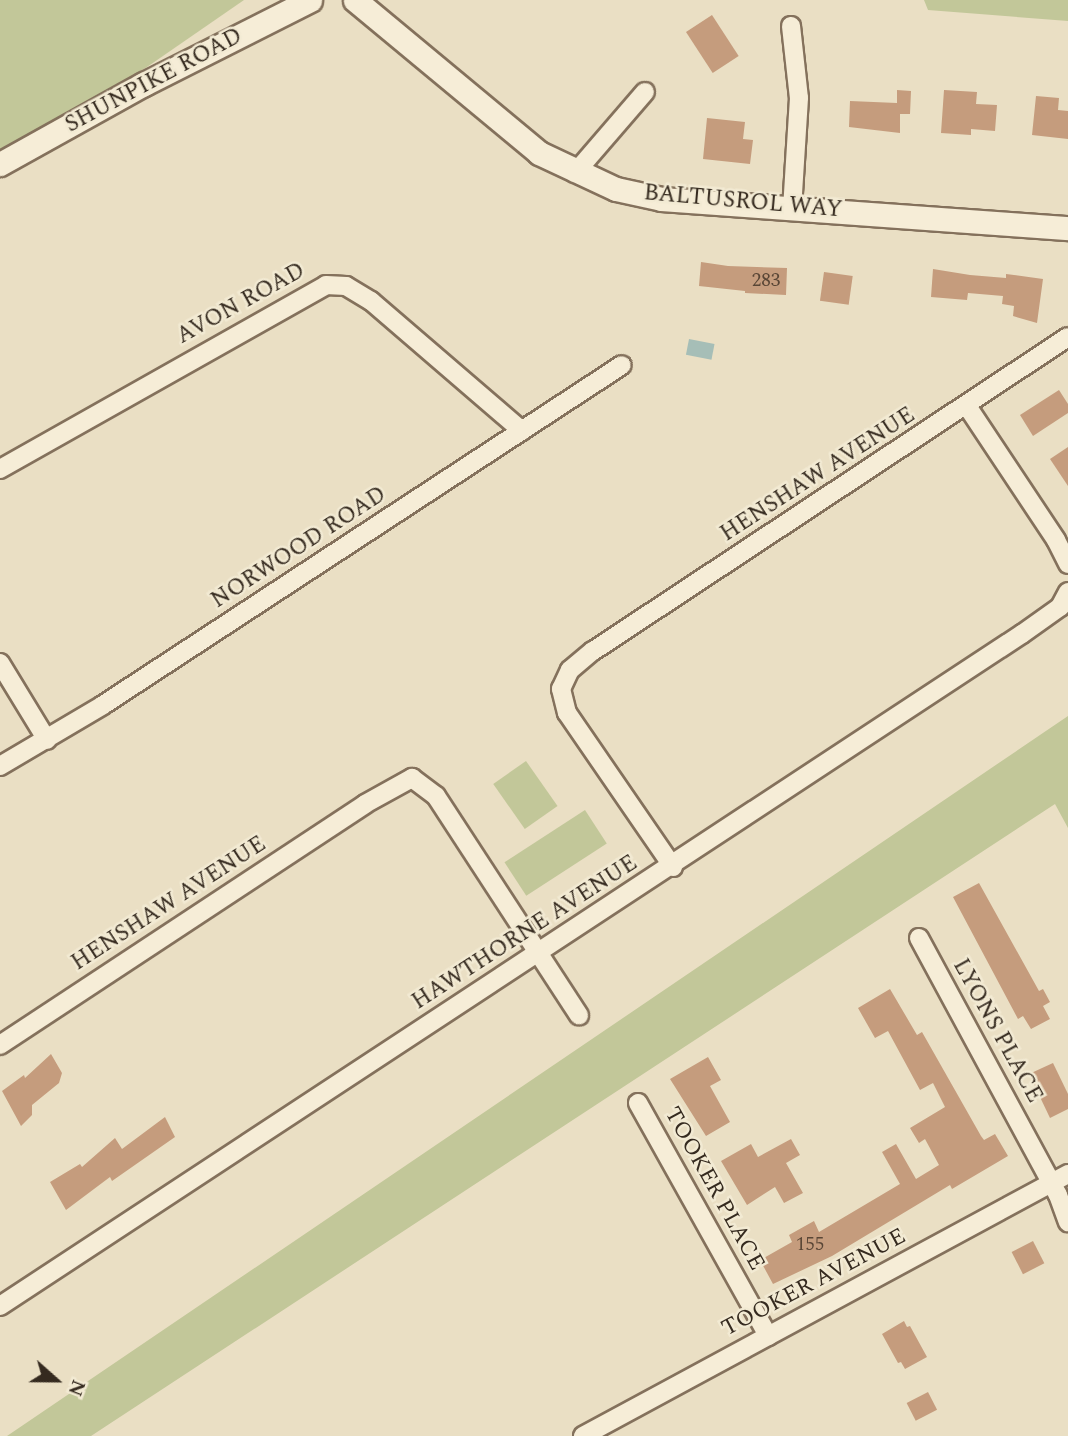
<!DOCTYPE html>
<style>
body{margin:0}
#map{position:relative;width:1068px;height:1436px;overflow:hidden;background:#eadfc4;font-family:Spectral,serif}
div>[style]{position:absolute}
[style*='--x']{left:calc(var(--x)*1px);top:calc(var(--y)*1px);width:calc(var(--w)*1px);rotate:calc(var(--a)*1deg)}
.green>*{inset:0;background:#c2c799;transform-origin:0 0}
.water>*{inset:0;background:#a6beb7;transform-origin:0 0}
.building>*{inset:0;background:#c59c7d;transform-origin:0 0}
.roads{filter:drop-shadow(2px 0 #84715c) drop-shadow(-2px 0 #84715c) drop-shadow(0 2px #84715c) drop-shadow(0 -2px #84715c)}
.minor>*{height:18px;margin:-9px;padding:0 9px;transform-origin:9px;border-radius:9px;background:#f6edd7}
.tertiary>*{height:23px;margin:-11.5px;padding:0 11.5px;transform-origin:11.5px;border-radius:11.5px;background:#f6edd7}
span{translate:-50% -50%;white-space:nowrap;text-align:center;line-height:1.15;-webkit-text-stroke:5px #f2ead3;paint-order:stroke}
.number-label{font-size:19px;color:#594636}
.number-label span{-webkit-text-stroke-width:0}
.street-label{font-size:23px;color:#352a1f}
.north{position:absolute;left:21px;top:1345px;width:70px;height:70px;-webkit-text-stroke:5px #f2ead3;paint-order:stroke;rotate:111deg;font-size:19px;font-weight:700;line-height:28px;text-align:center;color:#352a1f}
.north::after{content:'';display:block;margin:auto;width:24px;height:32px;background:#352a1f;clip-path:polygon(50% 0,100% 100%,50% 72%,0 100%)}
</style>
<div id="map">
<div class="green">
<div style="clip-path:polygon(0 0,244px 0,147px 67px,0 154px)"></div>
<div style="clip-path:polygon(924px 0,1068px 0,1068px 21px,928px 10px)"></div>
<div style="clip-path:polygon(1068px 716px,1068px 828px,1055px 804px,91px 1436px,7px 1436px)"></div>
<div style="left:526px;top:761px;width:55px;height:40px;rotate:55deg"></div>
<div style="left:585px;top:810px;width:40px;height:96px;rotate:57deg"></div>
</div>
<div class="water">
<div style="left:689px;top:339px;width:26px;height:16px;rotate:11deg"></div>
</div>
<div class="building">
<div style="left:712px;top:15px;width:49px;height:31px;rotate:57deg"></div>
<div style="clip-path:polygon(897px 90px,911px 91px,910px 114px,900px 114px,900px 133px,849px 127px,850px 101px,897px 103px)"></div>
<div style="clip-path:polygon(944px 90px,977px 92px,976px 104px,997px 105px,995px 131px,971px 129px,971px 135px,941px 133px)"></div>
<div style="clip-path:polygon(1036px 96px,1059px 98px,1058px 110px,1068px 111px,1068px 139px,1032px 135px)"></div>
<div style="clip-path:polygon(707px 118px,745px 122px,743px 139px,753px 140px,750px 164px,703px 159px)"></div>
<div style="clip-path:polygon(701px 262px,728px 266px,787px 268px,786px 295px,745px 293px,745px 291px,699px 286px)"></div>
<div style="clip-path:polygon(933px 269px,970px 275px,1006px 278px,1006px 274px,1043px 279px,1037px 323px,1013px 316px,1014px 306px,1002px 304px,1003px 296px,968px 293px,967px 300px,931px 297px)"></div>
<div style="left:824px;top:272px;width:29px;height:29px;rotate:8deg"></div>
<div style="clip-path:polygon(1059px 390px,1068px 404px,1068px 413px,1033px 436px,1020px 415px)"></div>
<div style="clip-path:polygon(1068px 447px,1068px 486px,1050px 459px)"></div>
<div style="clip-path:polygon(979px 883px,1039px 991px,1043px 989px,1050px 1002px,1043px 1006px,1050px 1019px,1031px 1029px,1023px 1016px,1018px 1019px,953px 897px)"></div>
<div style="clip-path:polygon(890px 989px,917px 1035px,922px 1032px,981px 1136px,984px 1140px,995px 1134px,1008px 1156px,952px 1189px,950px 1185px,832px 1256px,773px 1284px,760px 1260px,792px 1242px,789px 1235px,814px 1221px,819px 1232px,900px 1184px,882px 1152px,896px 1144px,916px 1179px,939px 1165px,925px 1139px,919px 1143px,910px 1128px,945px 1107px,933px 1083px,920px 1090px,888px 1031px,875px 1038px,858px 1008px)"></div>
<div style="clip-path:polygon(51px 1054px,62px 1073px,59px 1083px,32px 1105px,32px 1115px,21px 1126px,2px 1091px,24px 1075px,25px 1078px)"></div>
<div style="clip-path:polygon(708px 1057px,721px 1080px,710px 1086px,730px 1122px,706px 1136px,670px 1079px)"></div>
<div style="clip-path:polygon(1053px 1063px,1068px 1094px,1068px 1109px,1050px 1118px,1029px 1074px)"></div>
<div style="clip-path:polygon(165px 1117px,175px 1137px,112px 1181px,110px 1177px,66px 1210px,50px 1182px,80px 1164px,82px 1167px,115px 1138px,122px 1149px)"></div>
<div style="clip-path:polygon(791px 1139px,800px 1155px,786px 1163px,803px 1193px,784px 1203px,775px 1187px,747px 1205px,721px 1161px,751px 1144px,758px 1157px)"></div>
<div style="left:1033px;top:1241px;width:25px;height:24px;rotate:63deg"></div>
<div style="clip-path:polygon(904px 1321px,907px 1327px,910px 1326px,927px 1357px,905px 1369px,901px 1362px,898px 1363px,882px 1334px)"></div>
<div style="left:928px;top:1392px;width:20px;height:24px;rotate:63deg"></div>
</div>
<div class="roads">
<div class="minor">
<div style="--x:791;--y:26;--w:72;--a:83.7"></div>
<div style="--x:799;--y:98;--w:110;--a:93.6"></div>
<div style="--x:575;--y:173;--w:107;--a:-49.2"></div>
<div style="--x:967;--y:406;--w:161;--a:56.4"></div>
<div style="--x:1056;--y:540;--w:27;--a:63"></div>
<div style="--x:0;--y:469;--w:374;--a:-29.4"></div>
<div style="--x:326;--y:285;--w:20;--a:3"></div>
<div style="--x:346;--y:286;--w:29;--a:31"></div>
<div style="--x:371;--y:301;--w:199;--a:40.7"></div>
<div style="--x:0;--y:663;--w:90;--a:58.6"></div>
<div style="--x:0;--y:766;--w:120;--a:-30.6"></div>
<div style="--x:103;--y:705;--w:620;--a:-33.23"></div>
<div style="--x:673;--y:867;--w:187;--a:-124.5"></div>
<div style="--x:567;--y:713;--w:25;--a:-104"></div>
<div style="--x:561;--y:689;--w:21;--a:-65"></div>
<div style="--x:570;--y:670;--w:30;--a:-40"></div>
<div style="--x:593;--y:651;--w:569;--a:-33.47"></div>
<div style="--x:919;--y:938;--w:292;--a:61.6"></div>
<div style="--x:1058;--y:1195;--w:29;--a:70"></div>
<div style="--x:0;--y:1045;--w:437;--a:-33.4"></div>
<div style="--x:365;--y:804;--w:54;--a:-29"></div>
<div style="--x:412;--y:778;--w:30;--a:37"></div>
<div style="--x:436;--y:796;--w:262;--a:56.9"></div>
<div style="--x:638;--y:1103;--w:267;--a:60.8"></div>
<div style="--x:0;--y:1306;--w:1223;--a:-33.33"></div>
<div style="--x:1022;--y:634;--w:47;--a:-35.4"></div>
<div style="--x:1060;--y:607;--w:17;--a:-62"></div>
<div style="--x:583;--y:1436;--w:551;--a:-28.38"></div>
</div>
<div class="tertiary">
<div style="--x:355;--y:0;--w:239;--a:39.7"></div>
<div style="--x:539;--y:153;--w:85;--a:25.1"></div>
<div style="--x:616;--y:189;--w:47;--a:12.3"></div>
<div style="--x:662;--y:199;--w:407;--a:4.1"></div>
<div style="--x:0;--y:164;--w:165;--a:-29.1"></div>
<div style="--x:144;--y:84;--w:186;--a:-26.8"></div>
</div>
</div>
<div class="number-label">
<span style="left:766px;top:281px">283</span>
<span style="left:810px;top:1245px">155</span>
</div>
<div class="street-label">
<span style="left:154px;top:81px;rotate:-28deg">SHUNPIKE ROAD</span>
<span style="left:743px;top:202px;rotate:5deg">BALTUSROL WAY</span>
<span style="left:241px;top:304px;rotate:-29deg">AVON ROAD</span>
<span style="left:818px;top:475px;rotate:-33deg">HENSHAW AVENUE</span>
<span style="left:299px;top:548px;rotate:-33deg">NORWOOD ROAD</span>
<span style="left:169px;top:904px;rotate:-33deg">HENSHAW AVENUE</span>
<span style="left:525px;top:933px;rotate:-33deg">HAWTHORNE AVENUE</span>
<span style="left:997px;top:1031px;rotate:61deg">LYONS PLACE</span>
<span style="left:714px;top:1189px;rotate:61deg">TOOKER PLACE</span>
<span style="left:814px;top:1283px;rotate:-28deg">TOOKER AVENUE</span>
</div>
<div class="north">N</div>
</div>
